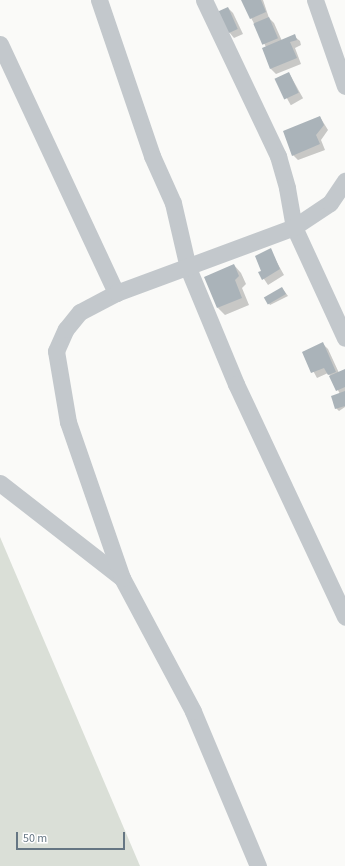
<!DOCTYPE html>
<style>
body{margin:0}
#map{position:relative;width:345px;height:866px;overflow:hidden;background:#fafaf8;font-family:"Source Sans 3",sans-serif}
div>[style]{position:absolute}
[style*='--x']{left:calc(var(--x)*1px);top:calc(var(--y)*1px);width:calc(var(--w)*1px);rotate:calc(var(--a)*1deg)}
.green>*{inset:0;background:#dadfd7}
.shadow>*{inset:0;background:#0003;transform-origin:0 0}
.building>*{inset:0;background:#aab3b9;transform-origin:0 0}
.minor>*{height:17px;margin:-8.5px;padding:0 8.5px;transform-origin:8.5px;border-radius:8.5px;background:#c3c8cc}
span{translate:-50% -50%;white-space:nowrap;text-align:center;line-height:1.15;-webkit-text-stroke:4px #fff;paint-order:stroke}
.scale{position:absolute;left:16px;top:832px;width:109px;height:18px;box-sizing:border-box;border:2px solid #657683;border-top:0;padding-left:5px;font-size:12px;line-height:14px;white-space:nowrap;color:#657683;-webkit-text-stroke:3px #fff;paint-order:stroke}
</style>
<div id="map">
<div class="green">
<div style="clip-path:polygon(0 537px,140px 866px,0 866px)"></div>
</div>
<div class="shadow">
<div style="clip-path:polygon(242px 0,263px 0,269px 18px,274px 23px,282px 41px,294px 36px,300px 41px,301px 45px,295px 48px,301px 64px,276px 74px,271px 69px,263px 49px,266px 47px)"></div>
<div style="clip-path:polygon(228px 8px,233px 13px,243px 34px,234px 38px,229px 32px)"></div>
<div style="left:289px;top:73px;width:29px;height:14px;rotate:61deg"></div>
<div style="clip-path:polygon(320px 117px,328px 130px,321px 140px,325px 150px,298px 160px,293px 155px)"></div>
<div style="clip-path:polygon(270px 250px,284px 275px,268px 285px,260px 273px,263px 272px)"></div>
<div style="clip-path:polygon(234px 265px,241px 273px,246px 284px,242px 288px,249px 305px,225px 315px,218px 308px)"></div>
<div style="clip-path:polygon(282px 288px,288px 296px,270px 305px,268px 302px)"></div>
<div style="clip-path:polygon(323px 344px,328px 349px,339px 373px,345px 370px,345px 407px,339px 411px,336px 408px,340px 394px,331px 377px,328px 373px,317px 378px,303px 352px)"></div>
</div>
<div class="building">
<div style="clip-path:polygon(241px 0,261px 0,266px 12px,250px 19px)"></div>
<div style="left:228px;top:7px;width:24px;height:11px;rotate:66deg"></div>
<div style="left:269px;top:17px;width:23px;height:17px;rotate:67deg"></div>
<div style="clip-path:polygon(295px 34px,297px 40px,290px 42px,297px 58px,270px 69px,262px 48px)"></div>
<div style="left:289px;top:72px;width:23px;height:16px;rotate:65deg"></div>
<div style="clip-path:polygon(320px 116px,324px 125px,316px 135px,320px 144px,292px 156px,283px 131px)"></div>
<div style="clip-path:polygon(271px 248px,280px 269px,262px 280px,258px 272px,261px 271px,255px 256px)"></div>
<div style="clip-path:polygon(234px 264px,239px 276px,235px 280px,242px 298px,217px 308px,204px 277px)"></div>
<div style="left:282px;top:287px;width:8px;height:21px;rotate:60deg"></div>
<div style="clip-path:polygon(323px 342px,336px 372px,328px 375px,324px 368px,311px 373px,302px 352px)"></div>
<div style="clip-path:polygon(345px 369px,345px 387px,336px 391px,329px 376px)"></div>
<div style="clip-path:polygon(345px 391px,345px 406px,335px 409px,331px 396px)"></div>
</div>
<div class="minor">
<div style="--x:99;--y:0;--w:165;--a:71.2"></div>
<div style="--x:152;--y:156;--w:51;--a:65.9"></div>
<div style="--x:173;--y:203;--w:67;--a:77"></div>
<div style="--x:188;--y:268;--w:126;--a:67.5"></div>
<div style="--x:236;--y:384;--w:257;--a:64.9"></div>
<div style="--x:204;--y:0;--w:173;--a:64.6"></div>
<div style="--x:278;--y:156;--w:33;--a:74"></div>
<div style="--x:287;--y:188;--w:40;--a:80"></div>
<div style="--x:294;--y:227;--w:122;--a:65.3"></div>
<div style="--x:315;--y:0;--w:91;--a:70.8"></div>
<div style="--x:0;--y:44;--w:275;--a:65"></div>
<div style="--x:0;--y:483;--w:155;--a:37.9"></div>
<div style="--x:258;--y:866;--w:168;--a:-112.8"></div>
<div style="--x:193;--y:711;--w:151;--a:-118.1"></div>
<div style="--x:122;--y:578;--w:165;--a:-109.1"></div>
<div style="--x:68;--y:422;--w:72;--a:-99.6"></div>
<div style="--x:56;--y:351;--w:24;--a:-66"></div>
<div style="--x:66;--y:329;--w:22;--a:-51"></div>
<div style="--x:80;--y:312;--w:41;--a:-27.8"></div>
<div style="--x:116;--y:293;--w:190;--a:-20.3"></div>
<div style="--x:294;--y:227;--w:43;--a:-33.7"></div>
<div style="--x:330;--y:203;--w:27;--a:-56"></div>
</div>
<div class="scale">50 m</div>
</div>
